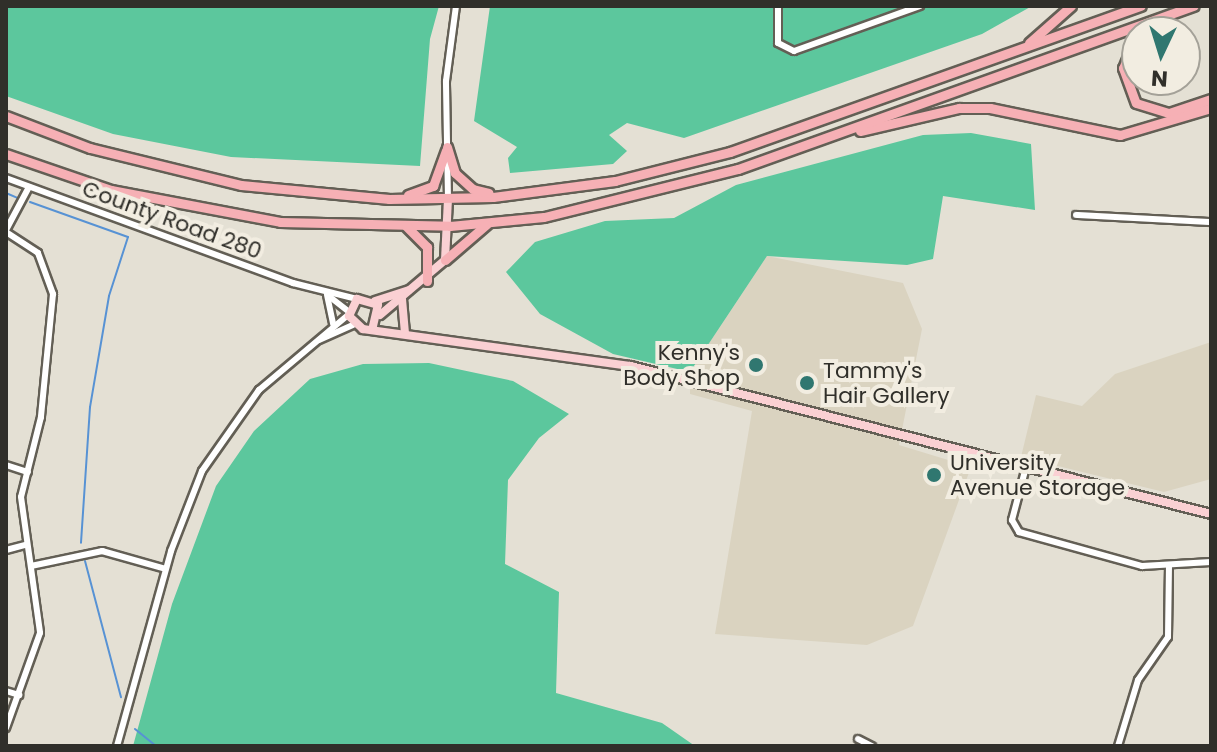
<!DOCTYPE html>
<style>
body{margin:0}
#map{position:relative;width:1217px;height:752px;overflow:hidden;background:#e4e0d4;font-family:Poppins,sans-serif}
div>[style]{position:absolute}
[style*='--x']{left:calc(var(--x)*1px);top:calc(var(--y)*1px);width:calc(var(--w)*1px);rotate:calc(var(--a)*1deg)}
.built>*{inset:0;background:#dad3c0}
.forest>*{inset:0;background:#5cc79d}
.stream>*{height:2px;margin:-1px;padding:0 1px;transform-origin:1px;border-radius:1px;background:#5792d4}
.roads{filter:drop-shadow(2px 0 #635f55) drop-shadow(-2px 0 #635f55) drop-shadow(0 2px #635f55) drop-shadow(0 -2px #635f55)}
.minor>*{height:6px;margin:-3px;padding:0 3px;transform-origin:3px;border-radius:3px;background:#fff}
.major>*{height:8px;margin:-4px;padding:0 4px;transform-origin:4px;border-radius:4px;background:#fad0d3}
.highway>*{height:9px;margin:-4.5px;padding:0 4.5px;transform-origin:4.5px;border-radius:4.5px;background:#f6b0b5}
.dots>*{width:22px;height:22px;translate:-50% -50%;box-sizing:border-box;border:4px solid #f2ede1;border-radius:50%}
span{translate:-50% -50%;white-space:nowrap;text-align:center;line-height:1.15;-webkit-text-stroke:8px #f2ede1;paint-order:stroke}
.street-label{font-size:22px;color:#302f2a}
.poi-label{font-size:22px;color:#302f2a}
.right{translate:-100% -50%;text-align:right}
.left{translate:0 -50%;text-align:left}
.frame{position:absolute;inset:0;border:8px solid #302f2a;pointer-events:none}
.north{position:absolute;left:1121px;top:16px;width:80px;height:80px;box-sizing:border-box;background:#f2ede1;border:2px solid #a4a198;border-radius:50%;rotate:184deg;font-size:22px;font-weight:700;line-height:32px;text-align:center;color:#302f2a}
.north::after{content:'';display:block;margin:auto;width:28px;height:36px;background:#307770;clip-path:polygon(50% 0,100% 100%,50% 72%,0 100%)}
</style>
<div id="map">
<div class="built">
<div style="clip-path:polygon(767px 256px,903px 283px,922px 329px,899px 445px,971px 467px,913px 626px,867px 645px,715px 634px,752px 411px,690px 394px,690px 372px)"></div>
<div style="clip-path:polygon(1211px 342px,1211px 479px,1164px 492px,1021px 457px,1036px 395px,1082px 406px,1115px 374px)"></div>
</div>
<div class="forest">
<div style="clip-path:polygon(6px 6px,439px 6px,430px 39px,420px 166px,231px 157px,113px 134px,6px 96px)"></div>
<div style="clip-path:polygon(490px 6px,1032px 6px,982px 34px,684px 138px,627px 123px,609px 135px,627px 151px,613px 164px,510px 173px,508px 158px,517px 147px,474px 121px)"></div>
<div style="clip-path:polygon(971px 133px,1031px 144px,1035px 210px,943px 196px,933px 259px,907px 265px,767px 256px,690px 372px,613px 354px,540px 314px,506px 272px,535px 242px,605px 221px,674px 218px,736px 185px,923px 135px)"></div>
<div style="clip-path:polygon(429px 363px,513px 381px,569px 414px,539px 438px,508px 480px,505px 564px,559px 592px,556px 693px,662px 723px,695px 746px,133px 746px,172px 604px,216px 486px,254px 431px,310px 379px,363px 364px)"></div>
</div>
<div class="stream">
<div style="--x:6;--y:193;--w:13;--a:23"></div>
<div style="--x:30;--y:202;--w:104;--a:19.7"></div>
<div style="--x:128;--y:237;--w:62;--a:107.9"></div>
<div style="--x:109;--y:296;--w:113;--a:99.7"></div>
<div style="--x:90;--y:407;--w:136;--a:93.8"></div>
<div style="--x:85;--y:561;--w:141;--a:75.2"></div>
<div style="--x:135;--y:729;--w:27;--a:39"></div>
</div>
<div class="roads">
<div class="minor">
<div style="--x:778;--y:6;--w:37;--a:90"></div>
<div style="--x:778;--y:43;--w:18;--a:27"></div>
<div style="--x:794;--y:51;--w:134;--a:-19.7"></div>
<div style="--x:6;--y:178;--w:306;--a:20.1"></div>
<div style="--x:293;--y:283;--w:66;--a:14"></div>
<div style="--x:448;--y:199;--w:118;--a:-91"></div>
<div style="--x:446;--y:81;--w:76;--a:-82.4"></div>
<div style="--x:1076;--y:215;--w:135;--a:3"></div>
<div style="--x:6;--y:230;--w:49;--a:-61.9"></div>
<div style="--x:6;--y:232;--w:38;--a:33"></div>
<div style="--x:38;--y:253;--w:44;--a:69.9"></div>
<div style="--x:53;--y:294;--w:124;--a:95.6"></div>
<div style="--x:41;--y:417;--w:82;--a:104"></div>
<div style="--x:21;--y:497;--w:137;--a:82"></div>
<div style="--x:40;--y:633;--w:101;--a:109.7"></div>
<div style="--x:327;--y:295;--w:30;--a:78"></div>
<div style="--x:330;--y:297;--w:23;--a:38"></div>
<div style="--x:319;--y:340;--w:37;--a:-24"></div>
<div style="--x:6;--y:465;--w:23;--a:18"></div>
<div style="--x:1026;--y:467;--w:55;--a:104.8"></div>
<div style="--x:1012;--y:520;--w:14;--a:60"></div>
<div style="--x:1019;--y:532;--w:128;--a:15.5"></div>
<div style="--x:1142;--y:566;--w:69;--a:-3.3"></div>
<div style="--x:6;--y:550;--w:20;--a:-15"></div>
<div style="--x:31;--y:566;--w:73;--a:-11.9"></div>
<div style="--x:102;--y:551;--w:66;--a:15.7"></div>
<div style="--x:6;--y:691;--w:14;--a:17"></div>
<div style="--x:858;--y:739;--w:16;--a:27"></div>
<div style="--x:117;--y:746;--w:202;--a:-74.5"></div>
<div style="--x:171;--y:551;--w:86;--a:-68.8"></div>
<div style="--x:202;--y:471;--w:99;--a:-54.9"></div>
<div style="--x:259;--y:390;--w:116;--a:-40.1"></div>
<div style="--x:1118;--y:746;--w:69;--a:-73.1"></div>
<div style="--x:1138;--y:680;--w:52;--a:-55.1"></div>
<div style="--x:1168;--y:637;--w:72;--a:-89.2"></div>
</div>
<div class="major">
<div style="--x:402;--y:299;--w:34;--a:85"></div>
<div style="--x:375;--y:301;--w:35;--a:-18"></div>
<div style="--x:380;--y:315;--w:85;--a:-40.2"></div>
<div style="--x:445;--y:260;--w:61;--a:-87.2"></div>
<div style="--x:373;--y:326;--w:22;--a:-77"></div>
<div style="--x:378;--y:305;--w:22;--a:-164"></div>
<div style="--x:357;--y:299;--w:19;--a:115"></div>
<div style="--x:349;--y:316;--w:19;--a:43"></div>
<div style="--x:363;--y:329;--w:271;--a:7.9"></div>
<div style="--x:631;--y:366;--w:599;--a:14.31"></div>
</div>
<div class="highway">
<div style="--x:1137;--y:34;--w:37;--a:112"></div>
<div style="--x:1123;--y:68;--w:37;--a:70"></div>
<div style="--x:1136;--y:103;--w:34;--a:17"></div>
<div style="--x:1169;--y:113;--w:44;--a:-18.4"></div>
<div style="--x:1029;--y:43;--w:56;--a:-41.4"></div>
<div style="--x:6;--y:116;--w:90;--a:20.9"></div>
<div style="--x:90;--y:148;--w:155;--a:13.8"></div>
<div style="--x:241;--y:185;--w:149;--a:5.4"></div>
<div style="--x:389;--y:199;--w:104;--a:-1.1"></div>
<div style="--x:493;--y:197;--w:123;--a:-7.5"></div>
<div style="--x:615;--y:181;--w:119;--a:-14.2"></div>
<div style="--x:730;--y:152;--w:436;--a:-19.6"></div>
<div style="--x:860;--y:131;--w:102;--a:-13.1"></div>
<div style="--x:959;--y:108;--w:31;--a:0"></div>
<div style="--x:990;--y:108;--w:133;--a:11.7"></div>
<div style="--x:1120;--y:135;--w:95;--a:-16.5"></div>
<div style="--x:447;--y:147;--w:27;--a:73"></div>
<div style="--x:455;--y:173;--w:24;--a:42"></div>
<div style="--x:473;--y:189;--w:16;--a:14"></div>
<div style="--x:6;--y:154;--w:111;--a:18.9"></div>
<div style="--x:111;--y:190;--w:172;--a:10.7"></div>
<div style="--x:280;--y:222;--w:170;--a:1.3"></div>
<div style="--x:450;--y:226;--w:94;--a:-5.5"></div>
<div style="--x:544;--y:217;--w:200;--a:-13.9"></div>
<div style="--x:738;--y:169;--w:484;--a:-19.7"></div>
<div style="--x:408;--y:195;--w:27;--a:-20"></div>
<div style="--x:433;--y:186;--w:38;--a:-70"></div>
<div style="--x:406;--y:226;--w:30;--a:45"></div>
<div style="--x:427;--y:247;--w:34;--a:90"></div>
<div style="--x:445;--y:260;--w:55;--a:-40.6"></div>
</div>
</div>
<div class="dots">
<div style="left:756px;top:365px;background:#307770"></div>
<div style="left:807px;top:383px;background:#307770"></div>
<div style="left:934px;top:475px;background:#307770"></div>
</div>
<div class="street-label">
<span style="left:172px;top:220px;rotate:20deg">County Road 280</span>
</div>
<div class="poi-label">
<span class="right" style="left:740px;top:365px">Kenny's<br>Body Shop</span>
<span class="left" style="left:823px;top:383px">Tammy's<br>Hair Gallery</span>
<span class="left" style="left:950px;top:475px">University<br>Avenue Storage</span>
</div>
<div class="frame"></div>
<div class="north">N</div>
</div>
